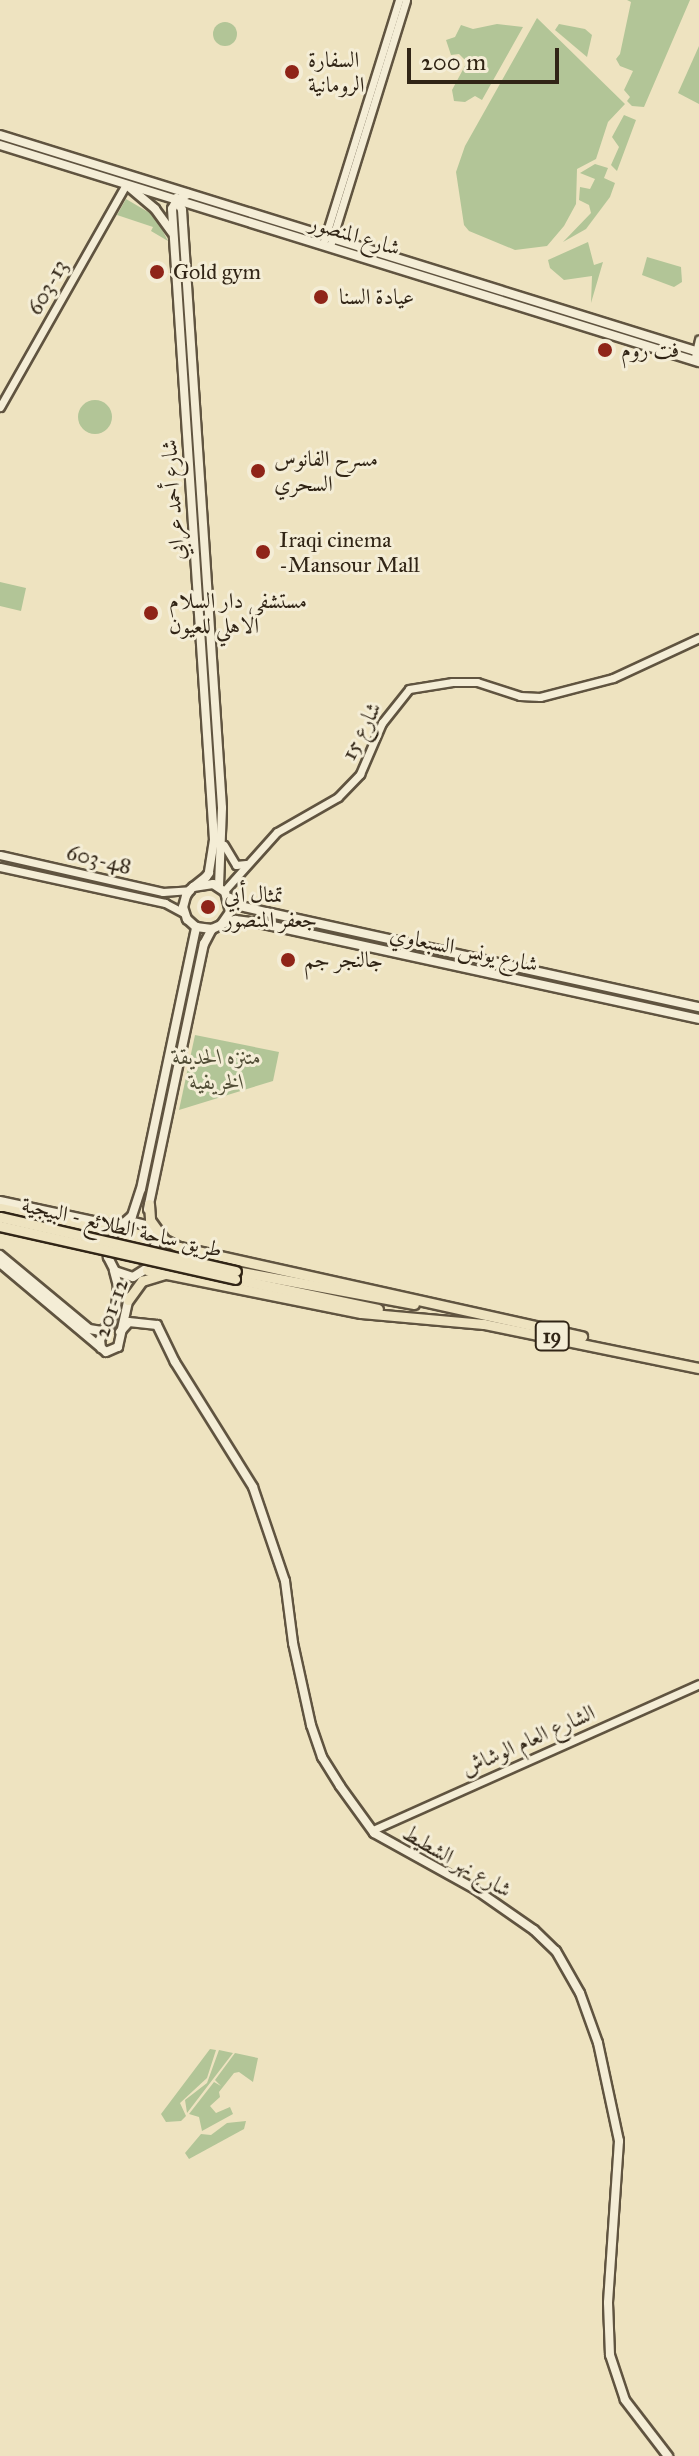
<!DOCTYPE html>
<meta charset="utf-8">
<style>
body{margin:0}
#map{position:relative;width:699px;height:2456px;overflow:hidden;background:#eee3c0;font-family:"IM FELL Great Primer",Amiri,serif}
div>[style]{position:absolute}
[style*='--x']{left:calc(var(--x)*1px);top:calc(var(--y)*1px);width:calc(var(--w)*1px);rotate:calc(var(--a)*1deg)}
.green>*{inset:0;background:#b2c597}
.round{border-radius:50%}
.roads{filter:drop-shadow(2px 0 #605440) drop-shadow(-2px 0 #605440) drop-shadow(0 2px #605440) drop-shadow(0 -2px #605440)}
.tertiary>*{height:7px;margin:-3.5px;padding:0 3.5px;transform-origin:3.5px;border-radius:3.5px;background:#f4edd6}
.secondary>*{height:8px;margin:-4px;padding:0 4px;transform-origin:4px;border-radius:4px;background:#f4edd6}
.primary>*{height:9px;margin:-4.5px;padding:0 4.5px;transform-origin:4.5px;border-radius:4.5px;background:#eee3c0}
.bridges{filter:drop-shadow(2px 0 #312516) drop-shadow(-2px 0 #312516) drop-shadow(0 2px #312516) drop-shadow(0 -2px #312516)}
.primary-bridge>*{height:9px;margin:-4.5px;padding:0 4.5px;transform-origin:4.5px;border-radius:4.5px;background:#eee3c0}
.dots>*{width:22px;height:22px;translate:-50% -50%;box-sizing:border-box;border:4px solid #f4edd6;border-radius:50%}
span{translate:-50% -50%;white-space:nowrap;text-align:center;line-height:1.15;-webkit-text-stroke:6px #f4edd6;paint-order:stroke}
.shield-label span{padding:2px 6px;background:#f4edd6;border:2px solid;border-radius:6px;-webkit-text-stroke-width:0}
.shield-label{font-size:20px;color:#312516;font-weight:700}
.poi-label{font-size:22px;color:#312516}
.left{translate:0 -50%;text-align:left}
.street-label{font-size:22px;color:#312516}
.park-label{font-size:22px;color:#514d36;font-style:italic}
.scale{position:absolute;left:407px;top:48px;width:152px;height:36px;box-sizing:border-box;border:4px solid #312516;border-top:0;padding-left:10px;font-size:24px;line-height:28px;white-space:nowrap;color:#312516;-webkit-text-stroke:6px #f4edd6;paint-order:stroke}
</style>
<div id="map">
<div class="green">
<div style="clip-path:polygon(627px 0,690px 0,644px 107px,632px 106px,627px 101px,630px 97px,624px 90px,633px 71px,620px 66px,616px 59px,620px 54px,631px 2px)"></div>
<div style="clip-path:polygon(537px 18px,625px 104px,608px 122px,596px 159px,577px 169px,576px 204px,564px 226px,547px 246px,515px 250px,469px 231px,464px 225px,456px 172px,465px 146px)"></div>
<div class="round" style="left:213px;top:22px;width:24px;height:24px"></div>
<div style="clip-path:polygon(497px 24px,523px 27px,482px 100px,475px 96px,465px 102px,454px 101px,452px 90px,467px 62px,459px 54px,451px 55px,446px 40px,455px 37px,461px 25px,473px 29px)"></div>
<div style="clip-path:polygon(559px 24px,585px 29px,592px 35px,587px 57px,555px 30px)"></div>
<div style="clip-path:polygon(699px 46px,699px 104px,678px 93px)"></div>
<div style="clip-path:polygon(624px 115px,636px 120px,617px 171px,611px 165px,619px 147px,612px 137px)"></div>
<div style="clip-path:polygon(595px 164px,608px 168px,604px 178px,615px 183px,610px 197px,586px 229px,563px 242px,591px 213px,589px 205px,579px 200px,580px 187px,590px 189px,595px 179px,580px 173px)"></div>
<div style="clip-path:polygon(126px 199px,155px 216px,168px 241px,151px 231px,153px 227px,117px 215px)"></div>
<div style="clip-path:polygon(588px 242px,594px 265px,603px 262px,591px 303px,592px 276px,564px 280px,550px 268px,548px 260px)"></div>
<div style="clip-path:polygon(647px 257px,681px 267px,682px 282px,674px 287px,642px 275px)"></div>
<div class="round" style="left:78px;top:400px;width:34px;height:34px"></div>
<div style="clip-path:polygon(0 582px,26px 588px,21px 611px,0 606px)"></div>
<div style="clip-path:polygon(195px 1035px,279px 1052px,273px 1081px,179px 1110px)"></div>
<div style="clip-path:polygon(210px 2049px,216px 2050px,207px 2078px,180px 2103px,186px 2116px,181px 2121px,166px 2122px,161px 2114px)"></div>
<div style="clip-path:polygon(219px 2050px,233px 2053px,187px 2113px,185px 2100px,207px 2083px)"></div>
<div style="clip-path:polygon(235px 2053px,258px 2058px,253px 2082px,239px 2072px,234px 2073px,219px 2092px,220px 2097px,210px 2106px,216px 2113px,230px 2107px,233px 2114px,202px 2131px,199px 2117px,189px 2114px,214px 2082px,221px 2086px,215px 2080px)"></div>
<div style="clip-path:polygon(246px 2121px,244px 2129px,189px 2159px,185px 2153px,201px 2134px,211px 2135px,227px 2123px)"></div>
</div>
<div class="roads">
<div class="tertiary">
<div style="--x:323;--y:244;--w:256;--a:-72.7"></div>
<div style="--x:330;--y:246;--w:257;--a:-72.8"></div>
<div style="--x:695;--y:357;--w:18;--a:-77"></div>
<div style="--x:0;--y:407;--w:256;--a:-60.5"></div>
<div style="--x:224;--y:845;--w:23;--a:59"></div>
<div style="--x:236;--y:865;--w:10;--a:-6"></div>
<div style="--x:0;--y:855;--w:167;--a:12.8"></div>
<div style="--x:163;--y:892;--w:27;--a:-4"></div>
<div style="--x:0;--y:867;--w:169;--a:12.3"></div>
<div style="--x:165;--y:903;--w:21;--a:28"></div>
<div style="--x:224;--y:891;--w:79;--a:-48.1"></div>
<div style="--x:277;--y:832;--w:70;--a:-29.8"></div>
<div style="--x:338;--y:797;--w:32;--a:-46"></div>
<div style="--x:360;--y:774;--w:56;--a:-66.7"></div>
<div style="--x:382;--y:723;--w:43;--a:-51.5"></div>
<div style="--x:409;--y:689;--w:44;--a:-9.2"></div>
<div style="--x:452;--y:682;--w:25;--a:0"></div>
<div style="--x:477;--y:682;--w:45;--a:18"></div>
<div style="--x:520;--y:696;--w:20;--a:3"></div>
<div style="--x:540;--y:697;--w:75;--a:-14.6"></div>
<div style="--x:613;--y:678;--w:95;--a:-24.9"></div>
<div style="--x:373;--y:1830;--w:357;--a:-24.1"></div>
</div>
<div class="secondary">
<div style="--x:0;--y:135;--w:732;--a:17.25"></div>
<div style="--x:0;--y:145;--w:732;--a:17.25"></div>
<div style="--x:129;--y:187;--w:34;--a:40"></div>
<div style="--x:155;--y:209;--w:29;--a:54"></div>
<div style="--x:188;--y:194;--w:13;--a:151"></div>
<div style="--x:177;--y:200;--w:10;--a:119"></div>
<div style="--x:172;--y:209;--w:632;--a:86.19"></div>
<div style="--x:214;--y:840;--w:33;--a:99"></div>
<div style="--x:209;--y:873;--w:5;--a:127"></div>
<div style="--x:206;--y:877;--w:16;--a:142"></div>
<div style="--x:193;--y:887;--w:4;--a:135"></div>
<div style="--x:190;--y:890;--w:7;--a:124"></div>
<div style="--x:186;--y:896;--w:11;--a:105"></div>
<div style="--x:183;--y:907;--w:13;--a:72"></div>
<div style="--x:187;--y:919;--w:12;--a:42"></div>
<div style="--x:196;--y:927;--w:16;--a:7"></div>
<div style="--x:212;--y:929;--w:10;--a:-24"></div>
<div style="--x:221;--y:925;--w:16;--a:-55"></div>
<div style="--x:230;--y:912;--w:21;--a:-104"></div>
<div style="--x:225;--y:892;--w:14;--a:-146"></div>
<div style="--x:213;--y:884;--w:20;--a:171"></div>
<div style="--x:176;--y:198;--w:13;--a:63"></div>
<div style="--x:182;--y:210;--w:599;--a:86.17"></div>
<div style="--x:222;--y:808;--w:79;--a:92.2"></div>
<div style="--x:230;--y:898;--w:13;--a:39"></div>
<div style="--x:240;--y:906;--w:27;--a:13"></div>
<div style="--x:266;--y:912;--w:443;--a:12.4"></div>
<div style="--x:222;--y:924;--w:14;--a:-17"></div>
<div style="--x:235;--y:920;--w:24;--a:7"></div>
<div style="--x:259;--y:923;--w:450;--a:12.3"></div>
<div style="--x:0;--y:1201;--w:120;--a:12.1"></div>
<div style="--x:148;--y:1209;--w:271;--a:-78.1"></div>
<div style="--x:204;--y:944;--w:17;--a:-62"></div>
<div style="--x:129;--y:1221;--w:18;--a:13"></div>
<div style="--x:147;--y:1225;--w:19;--a:62"></div>
<div style="--x:156;--y:1242;--w:26;--a:106"></div>
<div style="--x:149;--y:1267;--w:19;--a:148"></div>
<div style="--x:133;--y:1277;--w:19;--a:-162"></div>
<div style="--x:115;--y:1271;--w:16;--a:-117"></div>
<div style="--x:108;--y:1257;--w:26;--a:-77"></div>
<div style="--x:114;--y:1232;--w:19;--a:-36"></div>
<div style="--x:125;--y:1222;--w:9;--a:-41"></div>
<div style="--x:132;--y:1216;--w:28;--a:-72"></div>
<div style="--x:141;--y:1189;--w:268;--a:-78.1"></div>
<div style="--x:0;--y:1255;--w:116;--a:39.7"></div>
<div style="--x:89;--y:1329;--w:13;--a:9"></div>
<div style="--x:102;--y:1331;--w:12;--a:-42"></div>
<div style="--x:0;--y:1263;--w:138;--a:40"></div>
<div style="--x:106;--y:1352;--w:13;--a:-23"></div>
<div style="--x:118;--y:1347;--w:51;--a:-77.6"></div>
<div style="--x:120;--y:1332;--w:13;--a:-48"></div>
<div style="--x:129;--y:1322;--w:28;--a:6"></div>
<div style="--x:157;--y:1325;--w:41;--a:64.1"></div>
<div style="--x:175;--y:1362;--w:147;--a:58"></div>
<div style="--x:253;--y:1487;--w:99;--a:71.2"></div>
<div style="--x:285;--y:1581;--w:63;--a:82.6"></div>
<div style="--x:293;--y:1643;--w:84;--a:77.6"></div>
<div style="--x:311;--y:1725;--w:34;--a:71"></div>
<div style="--x:322;--y:1757;--w:34;--a:58"></div>
<div style="--x:340;--y:1786;--w:58;--a:54.1"></div>
<div style="--x:374;--y:1833;--w:115;--a:29"></div>
<div style="--x:475;--y:1889;--w:72;--a:34.8"></div>
<div style="--x:534;--y:1930;--w:30;--a:44"></div>
<div style="--x:556;--y:1951;--w:48;--a:60.3"></div>
<div style="--x:580;--y:1993;--w:53;--a:70.2"></div>
<div style="--x:598;--y:2043;--w:100;--a:77.9"></div>
<div style="--x:619;--y:2141;--w:162;--a:93.9"></div>
<div style="--x:608;--y:2303;--w:52;--a:87.8"></div>
<div style="--x:610;--y:2355;--w:47;--a:71.6"></div>
<div style="--x:625;--y:2400;--w:71;--a:52.5"></div>
<div style="--x:101;--y:1348;--w:8;--a:-97"></div>
<div style="--x:100;--y:1340;--w:36;--a:-63"></div>
<div style="--x:116;--y:1308;--w:22;--a:-85"></div>
<div style="--x:118;--y:1286;--w:16;--a:-105"></div>
</div>
<div class="primary">
<div style="--x:149;--y:1204;--w:16;--a:86"></div>
<div style="--x:150;--y:1220;--w:22;--a:54"></div>
<div style="--x:0;--y:1208;--w:106;--a:11.9"></div>
<div style="--x:104;--y:1230;--w:14;--a:-8"></div>
<div style="--x:155;--y:1235;--w:27;--a:27"></div>
<div style="--x:179;--y:1247;--w:413;--a:12.5"></div>
<div style="--x:147;--y:1270;--w:218;--a:11.4"></div>
<div style="--x:361;--y:1313;--w:123;--a:5.1"></div>
<div style="--x:484;--y:1324;--w:219;--a:11.6"></div>
<div style="--x:236;--y:1271;--w:181;--a:10.5"></div>
<div style="--x:235;--y:1279;--w:146;--a:11.8"></div>
<div style="--x:128;--y:1300;--w:24;--a:-54"></div>
<div style="--x:142;--y:1281;--w:24;--a:-17"></div>
</div>
</div>
<div class="bridges">
<div class="primary-bridge">
<div style="--x:0;--y:1217;--w:242;--a:12.9"></div>
<div style="--x:0;--y:1226;--w:241;--a:12.7"></div>
</div>
</div>
<div class="dots">
<div style="left:292px;top:72px;background:#8f2418"></div>
<div style="left:157px;top:272px;background:#8f2418"></div>
<div style="left:321px;top:297px;background:#8f2418"></div>
<div style="left:605px;top:350px;background:#8f2418"></div>
<div style="left:258px;top:471px;background:#8f2418"></div>
<div style="left:263px;top:552px;background:#8f2418"></div>
<div style="left:151px;top:613px;background:#8f2418"></div>
<div style="left:208px;top:907px;background:#8f2418"></div>
<div style="left:288px;top:960px;background:#8f2418"></div>
</div>
<div class="shield-label">
<span style="left:552px;top:1336px">19</span>
</div>
<div class="poi-label">
<span class="left" style="left:308px;top:72px">السفارة<br>الرومانية</span>
<span class="left" style="left:173px;top:272px">Gold gym</span>
<span class="left" style="left:339px;top:297px">عيادة السنا</span>
<span class="left" style="left:621px;top:350px">فت روم</span>
<span class="left" style="left:274px;top:471px">مسرح الفانوس<br>السحري</span>
<span class="left" style="left:279px;top:552px">Iraqi cinema<br>-Mansour Mall</span>
<span class="left" style="left:169px;top:613px">مستشفى دار السلام<br>الاهلي للعيون</span>
<span class="left" style="left:224px;top:907px">تمثال أبي<br>جعفر المنصور</span>
<span class="left" style="left:304px;top:960px">جالنجر جم</span>
</div>
<div class="street-label">
<span style="left:355px;top:235px;rotate:17deg">شارع المنصور</span>
<span style="left:47px;top:287px;rotate:-61deg">603-13</span>
<span style="left:173px;top:500px;rotate:-94deg">شارع أحمد عرابي</span>
<span style="left:361px;top:731px;rotate:-63deg">شارع 15</span>
<span style="left:99px;top:859px;rotate:13deg">603-48</span>
<span style="left:464px;top:949px;rotate:12deg">شارع يونس السبعاوي</span>
<span style="left:122px;top:1227px;rotate:13deg">طريق ساحة الطلائع - البيجية</span>
<span style="left:111px;top:1308px;rotate:-70deg">201-12</span>
<span style="left:528px;top:1740px;rotate:-24deg">الشارع العام الوشاش</span>
<span style="left:457px;top:1861px;rotate:30deg">شارع نهر الشطيط</span>
</div>
<div class="park-label">
<span style="left:217px;top:1069px">متنزه الحديقة<br>الخريفية</span>
</div>
<div class="scale">200 m</div>
</div>
